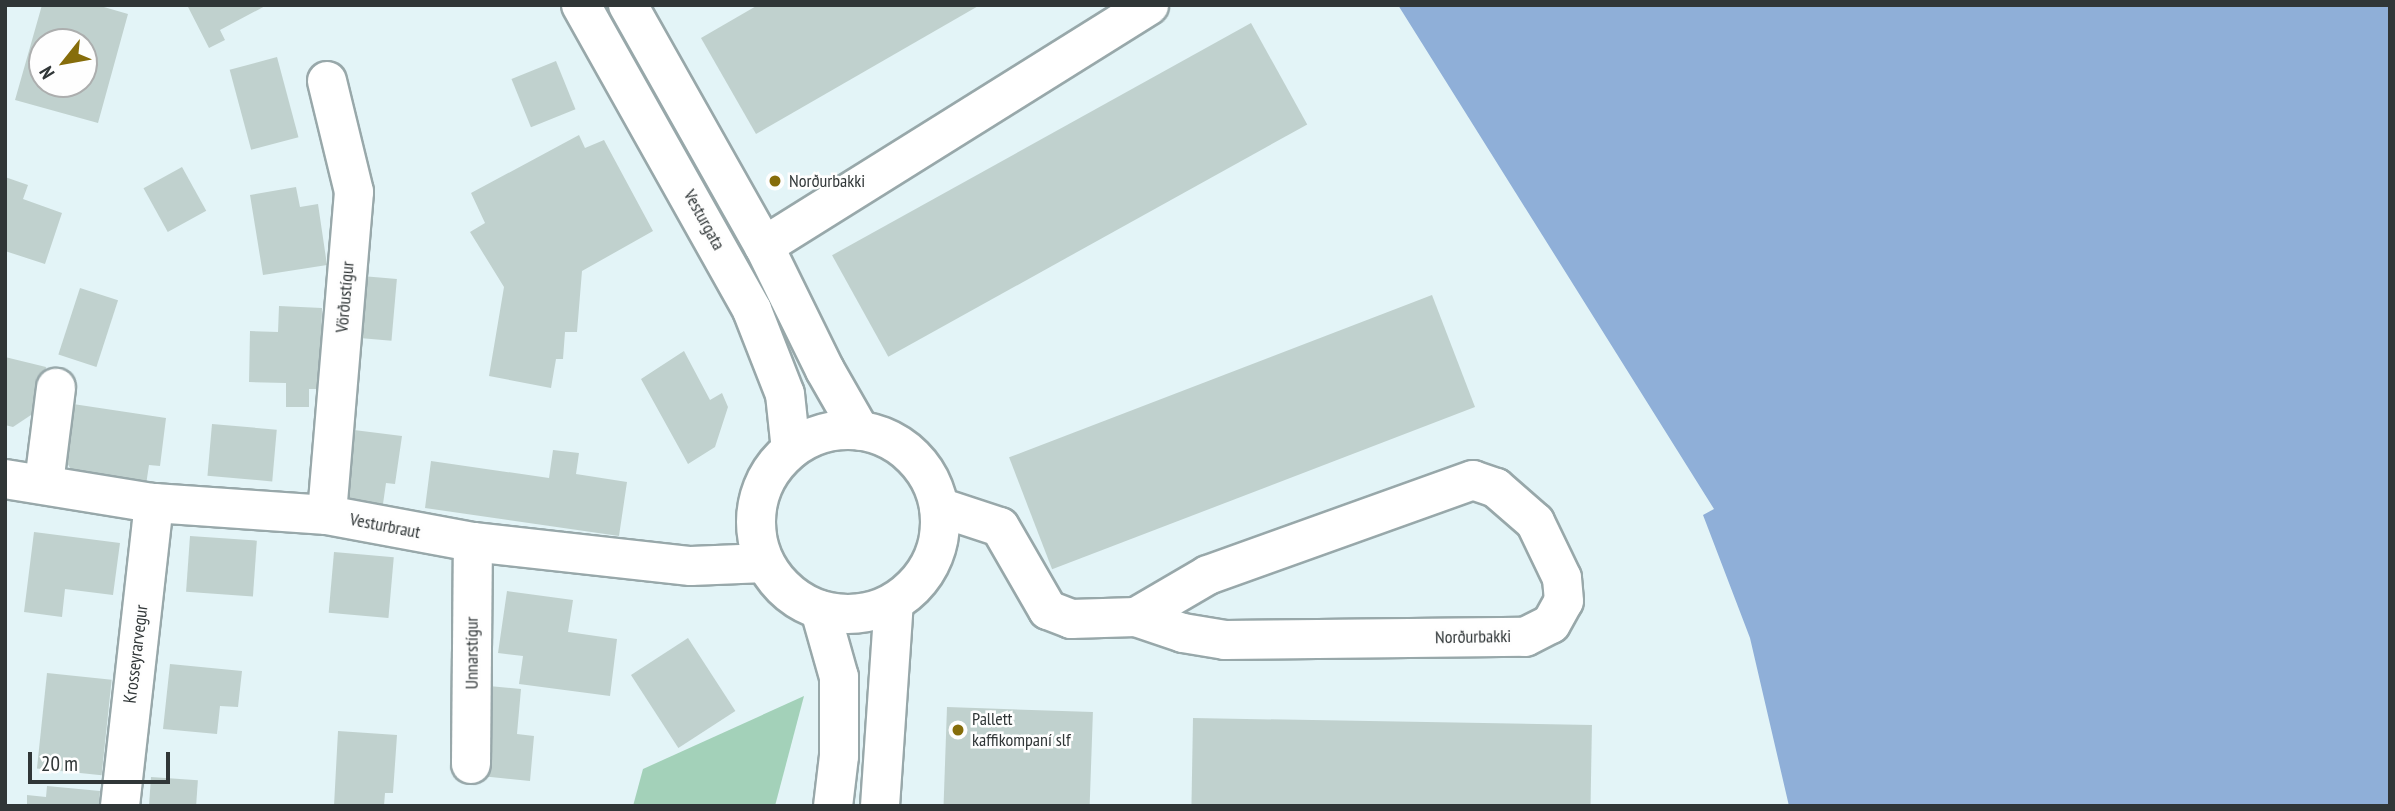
<!DOCTYPE html>
<meta charset="utf-8">
<style>
body{margin:0}
#map{position:relative;width:2395px;height:811px;overflow:hidden;background:#e3f4f7;font-family:"PT Sans Narrow",sans-serif}
div>[style]{position:absolute}
[style*='--x']{left:calc(var(--x)*1px);top:calc(var(--y)*1px);width:calc(var(--w)*1px);rotate:calc(var(--a)*1deg)}
.green>*{inset:0;background:#a3d1b9}
.water>*{inset:0;background:#8fafd8}
.building>*{inset:0;background:#c0d1ce;transform-origin:0 0}
.roads{filter:drop-shadow(2px 0 #98a8aa) drop-shadow(-2px 0 #98a8aa) drop-shadow(0 2px #98a8aa) drop-shadow(0 -2px #98a8aa)}
.minor>*{height:38px;margin:-19px;padding:0 19px;transform-origin:19px;border-radius:19px;background:#fff}
.secondary>*{height:38px;margin:-19px;padding:0 19px;transform-origin:19px;border-radius:19px;background:#fff}
.secondary>.ring{margin:-19px;padding:0;box-sizing:content-box;background:none;border:38px solid #fff;border-radius:50%}
.dots>*{width:19px;height:19px;translate:-50% -50%;box-sizing:border-box;border:4px solid #fefefe;border-radius:50%}
span{translate:-50% -50%;white-space:nowrap;text-align:center;line-height:1.15;-webkit-text-stroke:5px #fefefe;paint-order:stroke}
.poi-label{font-size:18px;color:#303637}
.left{translate:0 -50%;text-align:left}
.street-label{font-size:18px;color:#303637}
.frame{position:absolute;inset:0;border:7px solid #303637;pointer-events:none}
.north{position:absolute;left:28px;top:28px;width:70px;height:70px;box-sizing:border-box;background:#fefefe;border:2px solid #acaeae;border-radius:50%;rotate:239deg;font-size:19px;font-weight:700;line-height:28px;text-align:center;color:#303637}
.north::after{content:'';display:block;margin:auto;width:24px;height:32px;background:#866d0b;clip-path:polygon(50% 0,100% 100%,50% 72%,0 100%)}
.scale{position:absolute;left:28px;top:752px;width:142px;height:32px;box-sizing:border-box;border:4px solid #303637;border-top:0;padding-left:9px;font-size:21px;line-height:24px;white-space:nowrap;color:#303637;-webkit-text-stroke:5px #fefefe;paint-order:stroke}
</style>
<div id="map">
<div class="green">
<div style="clip-path:polygon(804px 696px,775px 806px,633px 806px,643px 769px)"></div>
</div>
<div class="water">
<div style="clip-path:polygon(1398px 5px,2390px 5px,2390px 806px,1789px 806px,1750px 638px,1703px 515px,1714px 509px)"></div>
</div>
<div class="building">
<div style="clip-path:polygon(evenodd,42px 5px,97px 5px,128px 14px,98px 123px,15px 100px,42px 5px,42px 42px,84px 42px,84px 84px,42px 84px,42px 42px)"></div>
<div style="clip-path:polygon(187px 5px,267px 5px,220px 30px,225px 40px,209px 48px)"></div>
<div style="clip-path:polygon(758px 5px,980px 5px,756px 134px,701px 38px)"></div>
<div style="left:1251px;top:23px;width:116px;height:479px;rotate:61deg"></div>
<div style="left:277px;top:57px;width:83px;height:49px;rotate:75deg"></div>
<div style="left:556px;top:61px;width:52px;height:48px;rotate:68deg"></div>
<div style="clip-path:polygon(579px 135px,585px 148px,604px 140px,653px 231px,582px 271px,577px 332px,565px 332px,563px 359px,556px 359px,551px 388px,489px 376px,504px 287px,470px 232px,485px 223px,471px 193px)"></div>
<div style="left:182px;top:167px;width:50px;height:44px;rotate:61deg"></div>
<div style="clip-path:polygon(5px 177px,28px 185px,23px 199px,62px 213px,45px 264px,5px 251px)"></div>
<div style="clip-path:polygon(296px 187px,300px 207px,318px 204px,327px 265px,263px 275px,250px 195px)"></div>
<div style="left:362px;top:276px;width:35px;height:62px;rotate:5deg"></div>
<div style="left:80px;top:288px;width:40px;height:70px;rotate:18deg"></div>
<div style="left:1432px;top:295px;width:120px;height:453px;rotate:69deg"></div>
<div style="clip-path:polygon(279px 306px,322px 308px,320px 389px,309px 389px,309px 407px,286px 407px,286px 383px,249px 382px,250px 331px,278px 332px)"></div>
<div style="clip-path:polygon(684px 351px,710px 400px,722px 393px,728px 407px,715px 447px,688px 464px,641px 379px)"></div>
<div style="clip-path:polygon(5px 357px,46px 367px,37px 411px,13px 427px,5px 425px)"></div>
<div style="clip-path:polygon(73px 404px,166px 418px,160px 466px,149px 465px,146px 485px,73px 473px,66px 461px)"></div>
<div style="left:212px;top:424px;width:65px;height:52px;rotate:5deg"></div>
<div style="clip-path:polygon(346px 429px,402px 436px,395px 484px,386px 483px,383px 504px,347px 499px)"></div>
<div style="clip-path:polygon(553px 450px,579px 453px,576px 474px,627px 482px,619px 536px,425px 508px,431px 461px,549px 478px)"></div>
<div style="clip-path:polygon(34px 532px,120px 543px,113px 595px,65px 589px,62px 617px,24px 612px)"></div>
<div style="left:190px;top:536px;width:67px;height:56px;rotate:4deg"></div>
<div style="left:334px;top:552px;width:60px;height:61px;rotate:5deg"></div>
<div style="clip-path:polygon(507px 591px,573px 600px,568px 632px,617px 639px,610px 696px,519px 684px,523px 656px,498px 653px)"></div>
<div style="left:688px;top:638px;width:87px;height:68px;rotate:57deg"></div>
<div style="clip-path:polygon(170px 664px,242px 671px,238px 707px,220px 706px,217px 734px,163px 729px)"></div>
<div style="left:47px;top:673px;width:65px;height:96px;rotate:6deg"></div>
<div style="clip-path:polygon(489px 686px,521px 689px,517px 734px,534px 736px,530px 781px,481px 776px)"></div>
<div style="left:947px;top:707px;width:146px;height:99px;rotate:2deg"></div>
<div style="left:1193px;top:718px;width:399px;height:88px;rotate:1deg"></div>
<div style="clip-path:polygon(338px 731px,397px 735px,393px 793px,385px 793px,384px 806px,334px 806px)"></div>
<div style="left:151px;top:777px;width:47px;height:29px;rotate:4deg"></div>
<div style="clip-path:polygon(47px 786px,100px 791px,99px 806px,27px 806px,27px 795px,46px 797px)"></div>
</div>
<div class="roads">
<div class="minor">
<div style="--x:327;--y:81;--w:114;--a:76.3"></div>
<div style="--x:354;--y:192;--w:324;--a:94.8"></div>
<div style="--x:764;--y:246;--w:454;--a:-32"></div>
<div style="--x:5;--y:479;--w:151;--a:9.2"></div>
<div style="--x:154;--y:503;--w:173;--a:4"></div>
<div style="--x:327;--y:515;--w:148;--a:10.5"></div>
<div style="--x:473;--y:542;--w:219;--a:6.3"></div>
<div style="--x:691;--y:566;--w:74;--a:-2.3"></div>
<div style="--x:44;--y:483;--w:96;--a:-82.8"></div>
<div style="--x:939;--y:507;--w:64;--a:18.2"></div>
<div style="--x:1000;--y:527;--w:96;--a:60"></div>
<div style="--x:1048;--y:610;--w:25;--a:21"></div>
<div style="--x:1071;--y:619;--w:65;--a:-1.8"></div>
<div style="--x:1136;--y:617;--w:50;--a:18.8"></div>
<div style="--x:1183;--y:633;--w:43;--a:9.5"></div>
<div style="--x:1225;--y:640;--w:300;--a:-0.6"></div>
<div style="--x:1525;--y:637;--w:29;--a:-27"></div>
<div style="--x:1551;--y:624;--w:26;--a:-61"></div>
<div style="--x:1564;--y:601;--w:23;--a:-95"></div>
<div style="--x:1562;--y:578;--w:62;--a:-115.7"></div>
<div style="--x:1535;--y:522;--w:52;--a:-138.9"></div>
<div style="--x:1496;--y:488;--w:24;--a:-161"></div>
<div style="--x:1473;--y:480;--w:282;--a:160.3"></div>
<div style="--x:1208;--y:575;--w:83;--a:149.7"></div>
<div style="--x:471;--y:764;--w:222;--a:-89.5"></div>
<div style="--x:120;--y:806;--w:305;--a:-83.6"></div>
</div>
<div class="secondary">
<div style="--x:581;--y:5;--w:350;--a:60.7"></div>
<div style="--x:752;--y:310;--w:90;--a:68.6"></div>
<div style="--x:785;--y:394;--w:56;--a:83.9"></div>
<div style="--x:628;--y:5;--w:277;--a:60.6"></div>
<div style="--x:764;--y:246;--w:138;--a:63.8"></div>
<div style="--x:825;--y:370;--w:70;--a:60.2"></div>
<div class="ring" style="left:756px;top:430px;width:146px;height:146px"></div>
<div style="--x:820;--y:610;--w:70;--a:74.2"></div>
<div style="--x:839;--y:677;--w:79;--a:90"></div>
<div style="--x:839;--y:756;--w:50;--a:96.8"></div>
<div style="--x:880;--y:806;--w:204;--a:-86.1"></div>
</div>
</div>
<div class="dots">
<div style="left:775px;top:181px;background:#866d0b"></div>
<div style="left:958px;top:730px;background:#866d0b"></div>
</div>
<div class="poi-label">
<span class="left" style="left:789px;top:181px">Norðurbakki</span>
<span class="left" style="left:972px;top:730px">Pallett<br>kaffikompaní slf</span>
</div>
<div class="street-label">
<span style="left:704px;top:220px;rotate:61deg">Vesturgata</span>
<span style="left:345px;top:297px;rotate:-85deg">Vörðustígur</span>
<span style="left:385px;top:526px;rotate:11deg">Vesturbraut</span>
<span style="left:1473px;top:637px;rotate:-1deg">Norðurbakki</span>
<span style="left:472px;top:653px;rotate:-90deg">Unnarstígur</span>
<span style="left:136px;top:654px;rotate:-83deg">Krosseyrarvegur</span>
</div>
<div class="frame"></div>
<div class="north">N</div>
<div class="scale">20 m</div>
</div>
